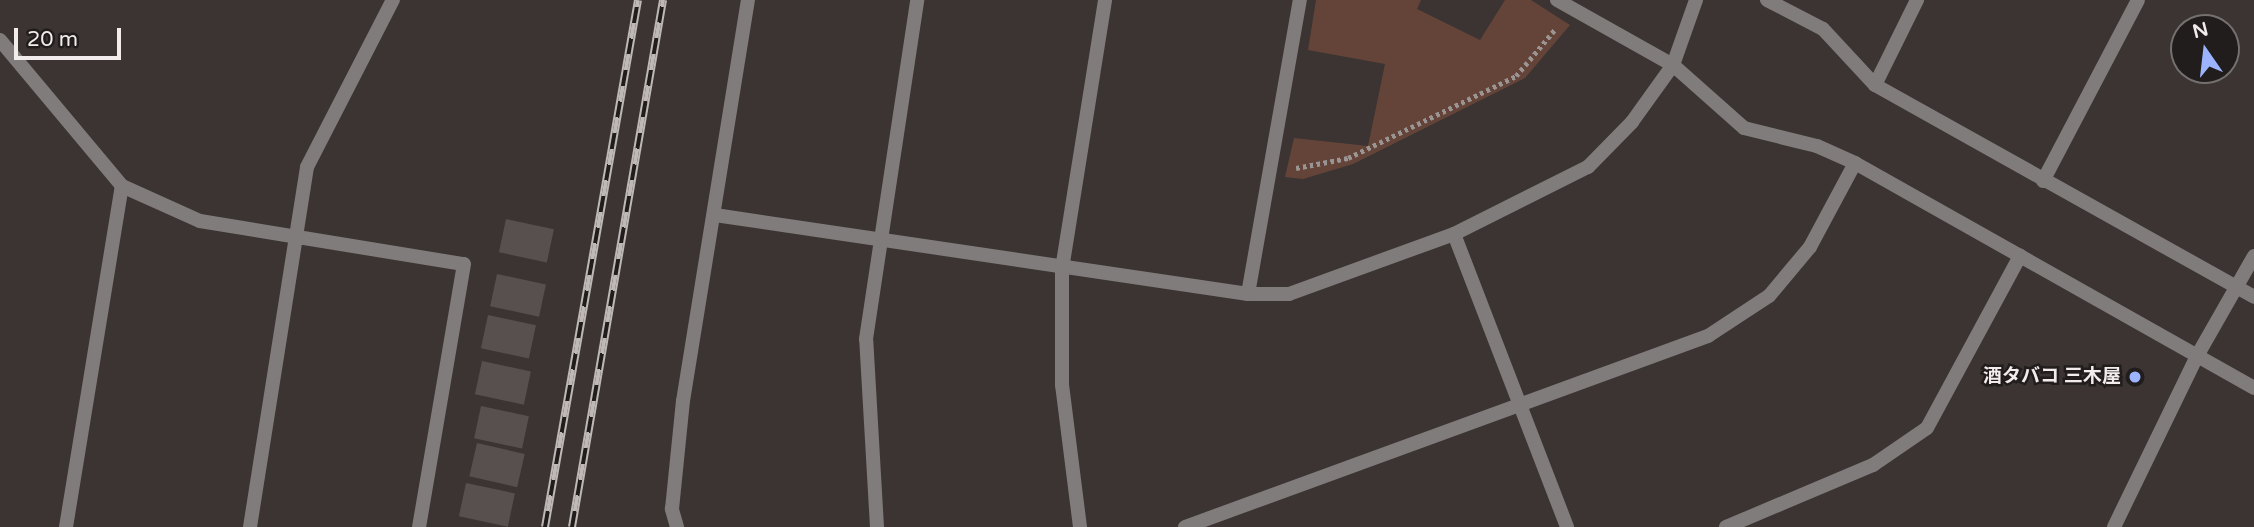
<!DOCTYPE html>
<meta charset="utf-8">
<style>
body{margin:0}
#map{position:relative;width:2254px;height:527px;overflow:hidden;background:#3b3432;font-family:"Varela Round","Noto Sans JP",sans-serif}
div>[style]{position:absolute}
[style*='--x']{left:calc(var(--x)*1px);top:calc(var(--y)*1px);width:calc(var(--w)*1px);rotate:calc(var(--a)*1deg)}
.green>*{inset:0;background:#644439}
.building>*{inset:0;background:#57504e;transform-origin:0 0}
.path>*{height:4.5px;margin-top:-2.25px;transform-origin:0;background:repeating-linear-gradient(90deg,#9a9493 0 3.5px,transparent 0 7px)}
.street>*{height:14px;margin:-7px;padding:0 7px;transform-origin:7px;border-radius:7px;background:#807c7b}
.rail>*{height:8px;margin-top:-4px;transform-origin:0;background:repeating-linear-gradient(90deg,#201d1c 0 16px,#beb8b7 0 32px);box-sizing:border-box;border-block:2px solid #beb8b7}
.dots>*{width:19px;height:19px;translate:-50% -50%;box-sizing:border-box;border:4px solid #201d1c;border-radius:50%}
span{translate:-50% -50%;white-space:nowrap;text-align:center;line-height:1.15;-webkit-text-stroke:5px #201d1c;paint-order:stroke}
.poi-label{font-size:19px;color:#f2edec;font-weight:700}
.right{translate:-100% -50%;text-align:right}
.north{position:absolute;left:2170px;top:14px;width:70px;height:70px;box-sizing:border-box;background:#201d1c;border:2px solid #74706f;border-radius:50%;rotate:346deg;font-size:19px;font-weight:700;line-height:28px;text-align:center;color:#f2edec}
.north::after{content:'';display:block;margin:auto;width:24px;height:32px;background:#9bb4fd;clip-path:polygon(50% 0,100% 100%,50% 72%,0 100%)}
.scale{position:absolute;left:14px;top:28px;width:107px;height:32px;box-sizing:border-box;border:4px solid #f2edec;border-top:0;padding-left:9px;font-size:21px;line-height:24px;white-space:nowrap;color:#f2edec;-webkit-text-stroke:5px #201d1c;paint-order:stroke}
</style>
<div id="map">
<div class="green">
<div style="clip-path:polygon(1316px 0,1421px 0,1417px 9px,1480px 40px,1505px 0,1531px 0,1570px 25px,1525px 78px,1353px 164px,1303px 179px,1285px 177px,1294px 138px,1368px 146px,1385px 64px,1308px 50px)"></div>
</div>
<div class="building">
<div style="left:506px;top:219px;width:49px;height:34px;rotate:12deg"></div>
<div style="left:497px;top:274px;width:50px;height:33px;rotate:12deg"></div>
<div style="left:488px;top:315px;width:49px;height:34px;rotate:12deg"></div>
<div style="left:482px;top:361px;width:50px;height:34px;rotate:12deg"></div>
<div style="left:481px;top:406px;width:49px;height:33px;rotate:12deg"></div>
<div style="left:477px;top:443px;width:49px;height:34px;rotate:13deg"></div>
<div style="left:466px;top:483px;width:50px;height:34px;rotate:12deg"></div>
</div>
<div class="path">
<div style="--x:1296;--y:168;--w:53;--a:-10.9"></div>
<div style="--x:1348;--y:158;--w:187;--a:-26"></div>
<div style="--x:1516;--y:76;--w:62;--a:-50.2"></div>
</div>
<div class="street">
<div style="--x:1557;--y:0;--w:133;--a:29.3"></div>
<div style="--x:1673;--y:65;--w:95;--a:41.6"></div>
<div style="--x:1744;--y:128;--w:75;--a:13.9"></div>
<div style="--x:1817;--y:146;--w:42;--a:24.1"></div>
<div style="--x:1855;--y:163;--w:458;--a:29.4"></div>
<div style="--x:1767;--y:0;--w:63;--a:27.4"></div>
<div style="--x:1823;--y:29;--w:76;--a:47.1"></div>
<div style="--x:1875;--y:85;--w:434;--a:29.2"></div>
<div style="--x:0;--y:40;--w:190;--a:50.1"></div>
<div style="--x:122;--y:186;--w:85;--a:24.2"></div>
<div style="--x:200;--y:221;--w:267;--a:9.3"></div>
<div style="--x:464;--y:264;--w:267;--a:99.7"></div>
<div style="--x:1875;--y:85;--w:95;--a:-63.7"></div>
<div style="--x:2043;--y:181;--w:204;--a:-62.3"></div>
<div style="--x:715;--y:215;--w:539;--a:8.43"></div>
<div style="--x:1248;--y:294;--w:41;--a:0"></div>
<div style="--x:1289;--y:294;--w:176;--a:-20"></div>
<div style="--x:1454;--y:234;--w:150;--a:-26.6"></div>
<div style="--x:1588;--y:167;--w:63;--a:-45.6"></div>
<div style="--x:1632;--y:122;--w:70;--a:-54.3"></div>
<div style="--x:1673;--y:65;--w:69;--a:-70.5"></div>
<div style="--x:1454;--y:234;--w:314;--a:68.9"></div>
<div style="--x:1248;--y:294;--w:299;--a:-80"></div>
<div style="--x:66;--y:527;--w:346;--a:-80.7"></div>
<div style="--x:250;--y:527;--w:364;--a:-81"></div>
<div style="--x:307;--y:167;--w:188;--a:-62.8"></div>
<div style="--x:677;--y:527;--w:19;--a:-106"></div>
<div style="--x:672;--y:509;--w:109;--a:-84.2"></div>
<div style="--x:683;--y:401;--w:406;--a:-80.8"></div>
<div style="--x:877;--y:527;--w:188;--a:-93.3"></div>
<div style="--x:866;--y:339;--w:343;--a:-81.4"></div>
<div style="--x:1080;--y:527;--w:143;--a:-97.2"></div>
<div style="--x:1062;--y:385;--w:116;--a:-90"></div>
<div style="--x:1062;--y:269;--w:272;--a:-80.9"></div>
<div style="--x:1185;--y:527;--w:557;--a:-20.06"></div>
<div style="--x:1708;--y:336;--w:73;--a:-33.3"></div>
<div style="--x:1769;--y:296;--w:64;--a:-50.1"></div>
<div style="--x:1810;--y:247;--w:95;--a:-61.8"></div>
<div style="--x:1726;--y:527;--w:160;--a:-22.9"></div>
<div style="--x:1873;--y:465;--w:65;--a:-34.4"></div>
<div style="--x:1927;--y:428;--w:196;--a:-61.6"></div>
<div style="--x:2114;--y:527;--w:190;--a:-64.1"></div>
<div style="--x:2197;--y:356;--w:115;--a:-60.3"></div>
</div>
<div class="rail">
<div style="--x:545;--y:527;--w:535;--a:-79.99"></div>
<div style="--x:572;--y:527;--w:535;--a:-80.2"></div>
</div>
<div class="dots">
<div style="left:2135px;top:377px;background:#9bb4fd"></div>
</div>
<div class="poi-label">
<span class="right" style="left:2121px;top:377px">酒タバコ 三木屋</span>
</div>
<div class="north">N</div>
<div class="scale">20 m</div>
</div>
